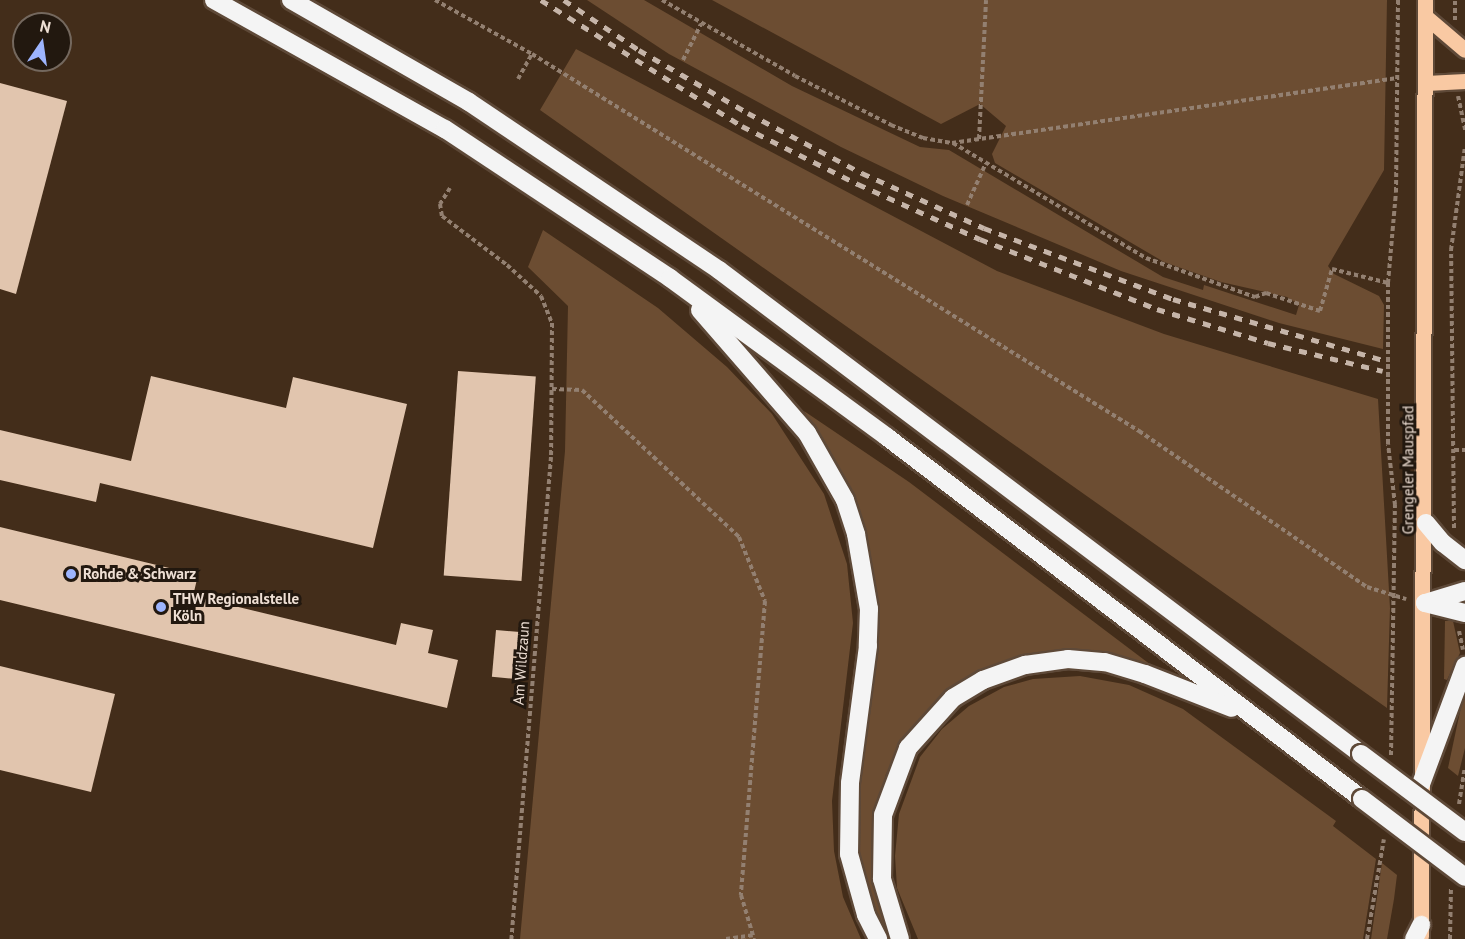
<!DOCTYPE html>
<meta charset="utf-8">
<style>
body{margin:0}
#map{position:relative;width:1465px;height:939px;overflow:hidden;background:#432d1a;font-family:"PT Sans",sans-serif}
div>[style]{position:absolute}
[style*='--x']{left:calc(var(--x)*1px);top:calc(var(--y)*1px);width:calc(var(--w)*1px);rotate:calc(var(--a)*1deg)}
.green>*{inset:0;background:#6c4d32}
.building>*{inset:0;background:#e1c5ae;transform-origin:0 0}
.path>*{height:4px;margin-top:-2px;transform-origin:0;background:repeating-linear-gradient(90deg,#938071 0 4.5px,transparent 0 7.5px)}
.roads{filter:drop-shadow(2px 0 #5e4938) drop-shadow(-2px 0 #5e4938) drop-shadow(0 2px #5e4938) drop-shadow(0 -2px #5e4938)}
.major>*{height:15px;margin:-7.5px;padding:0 7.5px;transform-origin:7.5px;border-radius:7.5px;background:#f9c9a3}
.highway>*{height:18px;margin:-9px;padding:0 9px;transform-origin:9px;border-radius:9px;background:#f4f4f4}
.rail>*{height:4.5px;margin-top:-2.25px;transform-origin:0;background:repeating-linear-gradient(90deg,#c6b5a9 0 8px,transparent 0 16px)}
.bridges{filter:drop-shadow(2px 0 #5e4938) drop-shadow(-2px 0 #5e4938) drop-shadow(0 2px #5e4938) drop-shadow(0 -2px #5e4938)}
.highway-bridge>*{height:18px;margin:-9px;padding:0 9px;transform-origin:9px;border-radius:9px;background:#f4f4f4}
.dots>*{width:16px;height:16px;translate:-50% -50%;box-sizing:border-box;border:3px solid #22180f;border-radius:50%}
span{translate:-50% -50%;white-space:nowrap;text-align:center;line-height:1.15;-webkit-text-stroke:6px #22180f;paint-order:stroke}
.street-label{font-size:15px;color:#eedfd4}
.poi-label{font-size:15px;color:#eedfd4;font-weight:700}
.left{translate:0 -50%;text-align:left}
.north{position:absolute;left:12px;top:12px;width:60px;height:60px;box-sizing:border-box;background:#22180f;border:2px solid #74685e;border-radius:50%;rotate:13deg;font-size:16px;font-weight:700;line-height:24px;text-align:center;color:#eedfd4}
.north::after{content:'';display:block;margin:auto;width:21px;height:27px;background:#9db4fd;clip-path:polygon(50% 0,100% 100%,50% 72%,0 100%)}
</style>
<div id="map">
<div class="green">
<div style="clip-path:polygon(587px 0,644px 0,792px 86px,920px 147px,949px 150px,1163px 277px,1203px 290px,1204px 285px,1296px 315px,1299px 305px,1287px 297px,1221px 282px,1164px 262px,995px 163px,992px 154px,1006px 126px,980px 104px,941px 124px,712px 0,1387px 0,1384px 170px,1328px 266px,1334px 274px,1379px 296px,1384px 305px,1383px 349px,1279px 323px,1121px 271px,943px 196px,841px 147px,669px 54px)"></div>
<div style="clip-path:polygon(576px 49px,997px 271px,1164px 334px,1378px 399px,1390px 608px,1387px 708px,540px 110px)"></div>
<div style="clip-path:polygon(543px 230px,658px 308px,727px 367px,772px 414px,824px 494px,847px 564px,853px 623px,832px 801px,834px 851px,843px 897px,861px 939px,520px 939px,565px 451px,568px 306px,528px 267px)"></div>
<div style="clip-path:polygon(804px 411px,909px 482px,1151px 665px,1099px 653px,957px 687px,931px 707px,905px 738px,886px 774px,872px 830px,875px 890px,893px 939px,886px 939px,878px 924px,855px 847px,859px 771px,875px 672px,878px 611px,868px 546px,849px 485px)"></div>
<div style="clip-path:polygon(1445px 621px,1453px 621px,1460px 653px,1447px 680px,1444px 679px)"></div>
<div style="clip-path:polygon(1080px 676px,1129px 685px,1183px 709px,1336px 821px,1333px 826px,1376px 859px,1363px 939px,918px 939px,897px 888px,895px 856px,899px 814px,920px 757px,942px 729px,969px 706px,1004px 687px,1033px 679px)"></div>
<div style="clip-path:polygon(1465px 688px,1465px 748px,1458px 776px,1448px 768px)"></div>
<div style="clip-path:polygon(1382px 863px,1397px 875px,1394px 899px,1387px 939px,1371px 939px)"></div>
</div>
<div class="building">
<div style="clip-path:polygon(0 83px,67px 101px,16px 294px,0 289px)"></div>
<div style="left:458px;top:371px;width:78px;height:205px;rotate:4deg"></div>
<div style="clip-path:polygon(151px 376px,286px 408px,293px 377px,407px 404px,373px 548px,100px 483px,96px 502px,0 480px,0 430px,131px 461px)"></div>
<div style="clip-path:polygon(0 527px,198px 575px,193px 596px,396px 645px,401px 623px,433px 630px,428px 653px,458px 660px,447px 708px,0 600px)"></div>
<div style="left:496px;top:630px;width:24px;height:47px;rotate:5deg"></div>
<div style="clip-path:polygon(0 666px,115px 694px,91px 792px,0 770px)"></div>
</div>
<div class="path">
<div style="--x:435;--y:0;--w:111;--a:29.1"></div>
<div style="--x:532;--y:54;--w:715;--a:31.84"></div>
<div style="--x:1139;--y:431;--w:276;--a:34.4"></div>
<div style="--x:1367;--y:587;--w:41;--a:17.1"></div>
<div style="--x:662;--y:0;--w:153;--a:29.7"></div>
<div style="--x:795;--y:76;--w:108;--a:27"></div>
<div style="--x:891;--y:125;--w:35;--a:22"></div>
<div style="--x:923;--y:138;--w:29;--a:10"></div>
<div style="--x:952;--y:143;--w:450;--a:-8.3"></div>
<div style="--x:1455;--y:20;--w:20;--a:-90"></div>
<div style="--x:683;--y:60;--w:40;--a:-63.4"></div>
<div style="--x:518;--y:79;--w:29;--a:-61"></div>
<div style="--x:1458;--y:96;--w:35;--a:78"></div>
<div style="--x:979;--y:139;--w:139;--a:-87.1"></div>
<div style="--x:953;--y:143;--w:225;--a:30.8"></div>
<div style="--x:1146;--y:258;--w:116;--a:19.7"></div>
<div style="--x:1255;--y:297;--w:12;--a:-20"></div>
<div style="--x:1266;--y:293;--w:57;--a:18.4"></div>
<div style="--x:1320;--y:311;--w:44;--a:-74.1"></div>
<div style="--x:1332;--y:269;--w:58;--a:14"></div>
<div style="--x:450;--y:188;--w:19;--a:122"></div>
<div style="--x:440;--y:204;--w:12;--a:81"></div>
<div style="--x:442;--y:216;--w:81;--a:37"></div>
<div style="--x:507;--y:265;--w:46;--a:42.4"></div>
<div style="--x:541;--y:296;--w:29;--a:68"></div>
<div style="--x:552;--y:323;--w:134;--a:90.4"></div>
<div style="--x:551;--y:457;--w:484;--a:94.7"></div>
<div style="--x:967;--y:205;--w:44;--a:-65.8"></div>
<div style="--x:552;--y:389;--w:30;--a:2"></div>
<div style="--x:582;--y:390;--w:215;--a:43.1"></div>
<div style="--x:739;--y:537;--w:69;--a:67.9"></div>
<div style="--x:765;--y:601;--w:295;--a:94.7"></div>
<div style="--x:741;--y:895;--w:46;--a:73.5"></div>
<div style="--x:1454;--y:450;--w:11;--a:0"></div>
<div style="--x:1454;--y:528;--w:278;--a:-90.6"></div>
<div style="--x:1451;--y:250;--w:104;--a:-82.3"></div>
<div style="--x:1459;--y:631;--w:19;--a:78"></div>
<div style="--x:1391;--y:755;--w:250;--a:-89.1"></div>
<div style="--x:1395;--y:505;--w:61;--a:-96.5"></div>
<div style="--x:1388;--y:444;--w:161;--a:-90"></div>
<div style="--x:1388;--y:283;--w:91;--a:-85"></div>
<div style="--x:1396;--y:192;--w:192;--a:-89.4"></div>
<div style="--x:1459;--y:804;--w:36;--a:-81"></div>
<div style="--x:726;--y:939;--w:27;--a:-8"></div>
<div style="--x:1367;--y:939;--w:101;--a:-80.4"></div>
<div style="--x:1450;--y:939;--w:50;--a:-88.9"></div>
</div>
<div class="roads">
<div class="major">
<div style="--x:1425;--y:16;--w:52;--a:40.4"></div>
<div style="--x:1426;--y:83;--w:39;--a:-3"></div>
<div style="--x:1421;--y:936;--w:936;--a:-89.76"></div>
</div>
<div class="highway">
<div style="--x:214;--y:0;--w:265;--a:29.2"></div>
<div style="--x:445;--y:129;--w:270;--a:33.5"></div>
<div style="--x:670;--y:278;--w:269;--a:36.2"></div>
<div style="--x:887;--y:437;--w:597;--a:37.31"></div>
<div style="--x:291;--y:0;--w:205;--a:29.8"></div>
<div style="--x:469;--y:102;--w:301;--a:33.9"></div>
<div style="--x:719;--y:270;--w:804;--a:37.01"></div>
<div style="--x:700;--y:310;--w:163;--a:49"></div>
<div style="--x:807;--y:433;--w:77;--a:60.4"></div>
<div style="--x:845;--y:500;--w:36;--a:72"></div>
<div style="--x:856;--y:534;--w:76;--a:80.2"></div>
<div style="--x:869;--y:609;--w:37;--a:92"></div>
<div style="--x:868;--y:646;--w:138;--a:97.5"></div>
<div style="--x:850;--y:783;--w:71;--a:90.8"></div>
<div style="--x:849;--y:854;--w:63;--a:74.4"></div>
<div style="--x:866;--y:915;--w:27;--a:63"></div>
<div style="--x:1426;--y:523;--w:26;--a:50"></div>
<div style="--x:1443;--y:543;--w:28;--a:38"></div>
<div style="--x:1425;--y:603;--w:42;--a:-16.7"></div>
<div style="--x:1425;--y:603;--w:41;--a:14"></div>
<div style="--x:1421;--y:784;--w:126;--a:-69.6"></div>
<div style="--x:900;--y:939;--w:63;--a:-106.7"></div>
<div style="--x:882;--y:879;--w:64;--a:-89.1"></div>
<div style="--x:883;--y:815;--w:72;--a:-69.5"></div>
<div style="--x:908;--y:748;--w:67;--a:-48"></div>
<div style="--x:953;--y:698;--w:35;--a:-31"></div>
<div style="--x:983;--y:680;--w:45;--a:-19.7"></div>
<div style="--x:1025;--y:665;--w:43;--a:-7.9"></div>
<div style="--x:1068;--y:659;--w:37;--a:5"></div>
<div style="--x:1105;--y:662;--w:42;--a:16.7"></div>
<div style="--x:1145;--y:674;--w:93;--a:21.3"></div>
<div style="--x:1414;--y:939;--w:16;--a:-63"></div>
</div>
</div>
<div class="rail">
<div style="--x:541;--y:0;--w:237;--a:32.1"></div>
<div style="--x:742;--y:126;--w:130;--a:26.6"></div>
<div style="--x:858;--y:184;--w:134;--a:24.3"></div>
<div style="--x:980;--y:239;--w:190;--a:21.6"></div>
<div style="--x:1157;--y:309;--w:116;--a:17"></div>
<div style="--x:1268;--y:343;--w:118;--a:13.7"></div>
<div style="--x:564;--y:0;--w:90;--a:33.7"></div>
<div style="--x:639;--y:50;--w:126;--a:30"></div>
<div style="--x:748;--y:113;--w:129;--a:27.8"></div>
<div style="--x:862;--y:173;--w:134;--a:24.3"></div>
<div style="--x:984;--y:228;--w:202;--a:20.6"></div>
<div style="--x:1173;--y:299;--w:219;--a:16.2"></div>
</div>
<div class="bridges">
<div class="highway-bridge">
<div style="--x:1361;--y:754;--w:130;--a:36.9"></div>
<div style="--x:1362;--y:799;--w:129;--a:37.1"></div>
</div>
</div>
<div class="dots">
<div style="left:71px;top:574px;background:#9db4fd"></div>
<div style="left:161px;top:607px;background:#9db4fd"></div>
</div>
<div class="street-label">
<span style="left:1408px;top:470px;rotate:-90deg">Grengeler Mauspfad</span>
<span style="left:521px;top:663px;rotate:-86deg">Am Wildzaun</span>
</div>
<div class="poi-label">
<span class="left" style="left:83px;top:574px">Rohde &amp; Schwarz</span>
<span class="left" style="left:173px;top:607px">THW Regionalstelle<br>Köln</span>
</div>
<div class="north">N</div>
</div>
